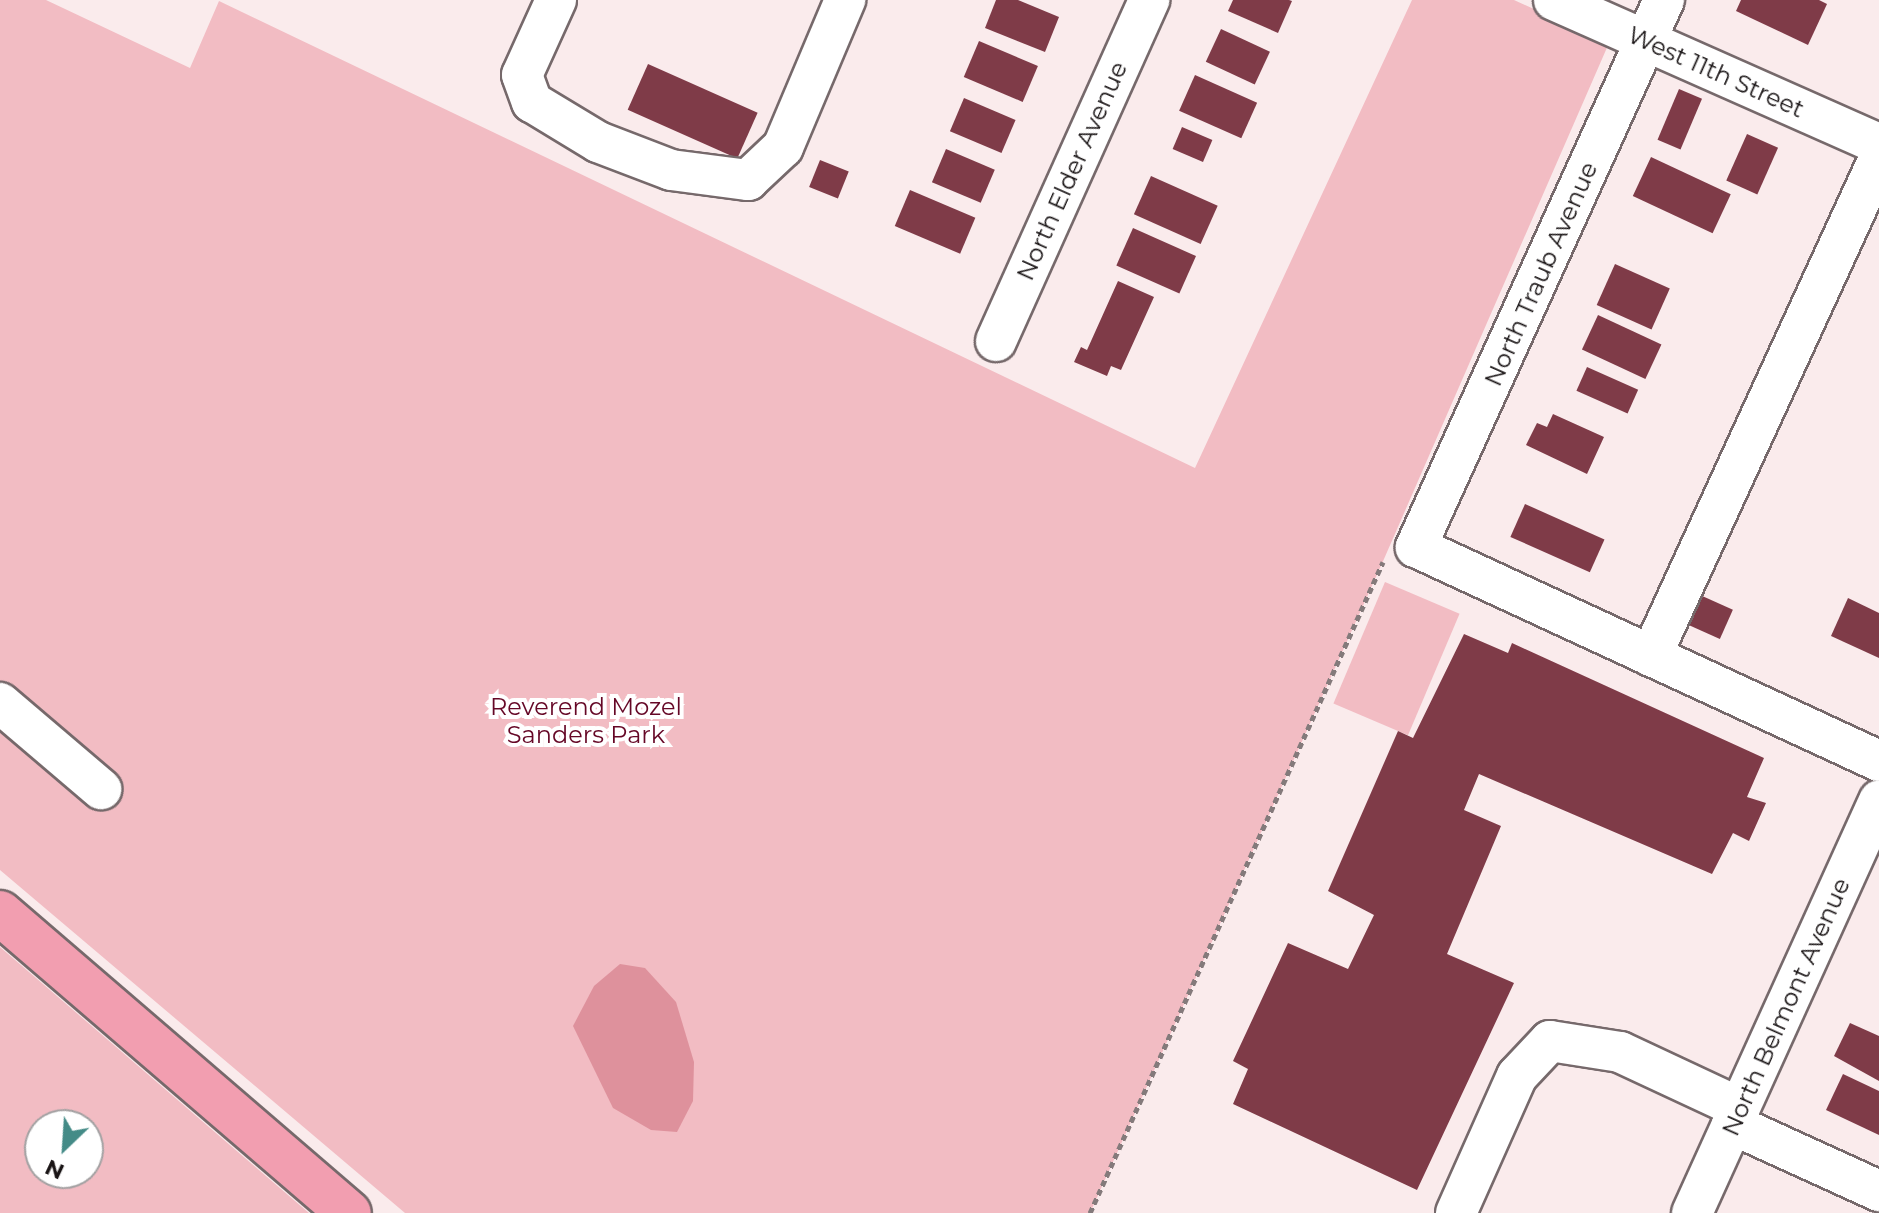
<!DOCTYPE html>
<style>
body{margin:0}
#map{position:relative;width:1879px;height:1213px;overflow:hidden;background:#faebec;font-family:Montserrat,sans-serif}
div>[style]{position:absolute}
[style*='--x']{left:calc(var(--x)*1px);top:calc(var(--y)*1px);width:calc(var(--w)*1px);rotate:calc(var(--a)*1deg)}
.green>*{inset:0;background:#f2bcc3;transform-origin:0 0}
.water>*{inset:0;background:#de919c}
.building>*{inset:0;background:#7f3b48;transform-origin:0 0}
.path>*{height:5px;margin-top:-2.5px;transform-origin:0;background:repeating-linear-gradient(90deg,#847a7b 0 6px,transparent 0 10px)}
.roads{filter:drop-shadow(2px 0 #76696b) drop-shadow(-2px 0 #76696b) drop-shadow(0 2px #76696b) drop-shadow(0 -2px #76696b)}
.minor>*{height:40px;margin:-20px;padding:0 20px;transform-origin:20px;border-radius:20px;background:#fff}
.major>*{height:44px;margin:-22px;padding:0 22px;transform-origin:22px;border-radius:22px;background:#f29eb0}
span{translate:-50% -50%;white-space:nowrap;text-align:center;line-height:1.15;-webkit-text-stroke:8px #fff;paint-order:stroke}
.street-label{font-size:24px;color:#1a1516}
.park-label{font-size:24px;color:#650726}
.north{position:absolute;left:24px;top:1109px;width:80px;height:80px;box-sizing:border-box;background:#fff;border:2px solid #a3a1a2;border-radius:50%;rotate:205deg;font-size:22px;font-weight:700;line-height:32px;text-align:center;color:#1a1516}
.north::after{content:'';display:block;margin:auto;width:28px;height:36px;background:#448b87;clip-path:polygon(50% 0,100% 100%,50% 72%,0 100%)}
</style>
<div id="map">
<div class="green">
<div style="clip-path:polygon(0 0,46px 0,190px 68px,219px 1px,1195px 468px,1412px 0,1514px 0,1609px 43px,1384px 559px,1090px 1213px,405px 1213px,0 870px)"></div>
<div style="left:1385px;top:582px;width:81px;height:132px;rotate:23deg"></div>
<div style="clip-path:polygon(evenodd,0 947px,309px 1213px,0 1213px,0 947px,40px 1125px,88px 1125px,88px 1173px,40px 1173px,40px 1125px)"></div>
</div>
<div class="water">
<div style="clip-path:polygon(620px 964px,645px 968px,676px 1002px,694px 1062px,693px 1101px,677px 1132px,651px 1130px,613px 1108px,573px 1026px,594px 986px)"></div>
</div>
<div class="building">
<div style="clip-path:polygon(996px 0,1018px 0,1059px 17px,1045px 52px,985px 28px)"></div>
<div style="clip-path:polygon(1233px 0,1289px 0,1292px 1px,1278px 33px,1228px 11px)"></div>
<div style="clip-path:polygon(1741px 0,1819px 0,1827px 4px,1808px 45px,1736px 11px)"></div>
<div style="left:1221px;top:29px;width:54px;height:36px;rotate:25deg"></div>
<div style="left:979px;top:41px;width:64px;height:39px;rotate:23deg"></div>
<div style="left:648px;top:64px;width:120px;height:50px;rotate:24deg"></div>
<div style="left:1195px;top:75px;width:68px;height:39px;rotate:24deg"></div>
<div style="left:1679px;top:89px;width:25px;height:55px;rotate:23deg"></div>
<div style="left:964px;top:98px;width:56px;height:36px;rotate:23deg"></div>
<div style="left:1182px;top:127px;width:33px;height:24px;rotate:23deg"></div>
<div style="left:1747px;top:134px;width:34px;height:51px;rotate:24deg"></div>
<div style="left:946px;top:149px;width:53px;height:36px;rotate:23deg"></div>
<div style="left:1651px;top:157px;width:88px;height:43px;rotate:25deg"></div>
<div style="left:820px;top:160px;width:31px;height:29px;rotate:22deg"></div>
<div style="left:1151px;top:176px;width:73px;height:42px;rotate:24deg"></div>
<div style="left:910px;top:190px;width:71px;height:39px;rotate:23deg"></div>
<div style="left:1133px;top:228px;width:69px;height:41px;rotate:24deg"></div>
<div style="left:1615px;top:264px;width:60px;height:45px;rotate:24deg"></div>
<div style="clip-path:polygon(1118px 281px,1154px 297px,1121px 370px,1111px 366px,1107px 376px,1074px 362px,1081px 347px,1087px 350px)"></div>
<div style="left:1598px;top:315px;width:70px;height:38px;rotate:25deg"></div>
<div style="left:1587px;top:367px;width:56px;height:26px;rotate:24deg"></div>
<div style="clip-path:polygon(1553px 414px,1604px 437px,1587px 474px,1526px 445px,1537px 423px,1547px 427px)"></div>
<div style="left:1525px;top:504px;width:87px;height:36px;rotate:24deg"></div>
<div style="left:1700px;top:595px;width:36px;height:32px;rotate:24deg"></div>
<div style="clip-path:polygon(1848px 598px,1879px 613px,1879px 658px,1831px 636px)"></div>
<div style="clip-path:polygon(1464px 634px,1508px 653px,1512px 643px,1764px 758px,1747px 797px,1766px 803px,1749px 841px,1733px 833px,1712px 874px,1479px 774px,1464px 810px,1501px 826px,1447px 954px,1514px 983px,1417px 1190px,1233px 1104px,1248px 1069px,1233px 1061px,1288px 943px,1348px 969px,1374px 915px,1328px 891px,1398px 731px,1413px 738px)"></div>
<div style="clip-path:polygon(1850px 1023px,1879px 1036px,1879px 1081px,1834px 1056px)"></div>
<div style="clip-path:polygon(1843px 1074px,1879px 1091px,1879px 1135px,1826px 1110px)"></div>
</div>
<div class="path">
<div style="--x:1090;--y:1213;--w:714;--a:-65.77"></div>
</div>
<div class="roads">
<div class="minor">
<div style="--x:556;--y:0;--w:82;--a:114.4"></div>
<div style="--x:522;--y:75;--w:29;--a:70"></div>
<div style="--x:532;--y:102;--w:77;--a:31.2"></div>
<div style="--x:598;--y:142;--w:78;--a:21"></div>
<div style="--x:671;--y:170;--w:78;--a:7.4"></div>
<div style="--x:748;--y:180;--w:48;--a:-43.3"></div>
<div style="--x:783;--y:147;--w:160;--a:-67.1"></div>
<div style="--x:1554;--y:0;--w:355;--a:23.9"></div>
<div style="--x:1664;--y:0;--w:601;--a:114.39"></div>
<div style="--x:1416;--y:547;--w:510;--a:24.81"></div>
<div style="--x:996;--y:341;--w:374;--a:-65.8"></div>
<div style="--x:1651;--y:656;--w:547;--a:-65.36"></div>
<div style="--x:0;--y:703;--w:133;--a:40.4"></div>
<div style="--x:1732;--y:1124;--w:162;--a:24.5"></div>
<div style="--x:1456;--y:1213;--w:150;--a:-66"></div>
<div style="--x:1517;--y:1076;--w:48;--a:-46.7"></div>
<div style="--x:1550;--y:1041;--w:71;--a:8.9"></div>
<div style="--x:1620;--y:1052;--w:132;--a:25"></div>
<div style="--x:1692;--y:1213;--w:453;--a:-65.6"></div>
</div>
<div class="major">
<div style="--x:0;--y:913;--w:460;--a:40.7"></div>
</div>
</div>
<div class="street-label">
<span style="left:1716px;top:72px;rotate:24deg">West 11th Street</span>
<span style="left:1072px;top:171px;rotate:-66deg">North Elder Avenue</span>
<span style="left:1541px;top:274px;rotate:-66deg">North Traub Avenue</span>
<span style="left:1786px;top:1007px;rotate:-66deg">North Belmont Avenue</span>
</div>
<div class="park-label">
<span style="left:586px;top:721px">Reverend Mozel<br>Sanders Park</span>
</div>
<div class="north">N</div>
</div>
